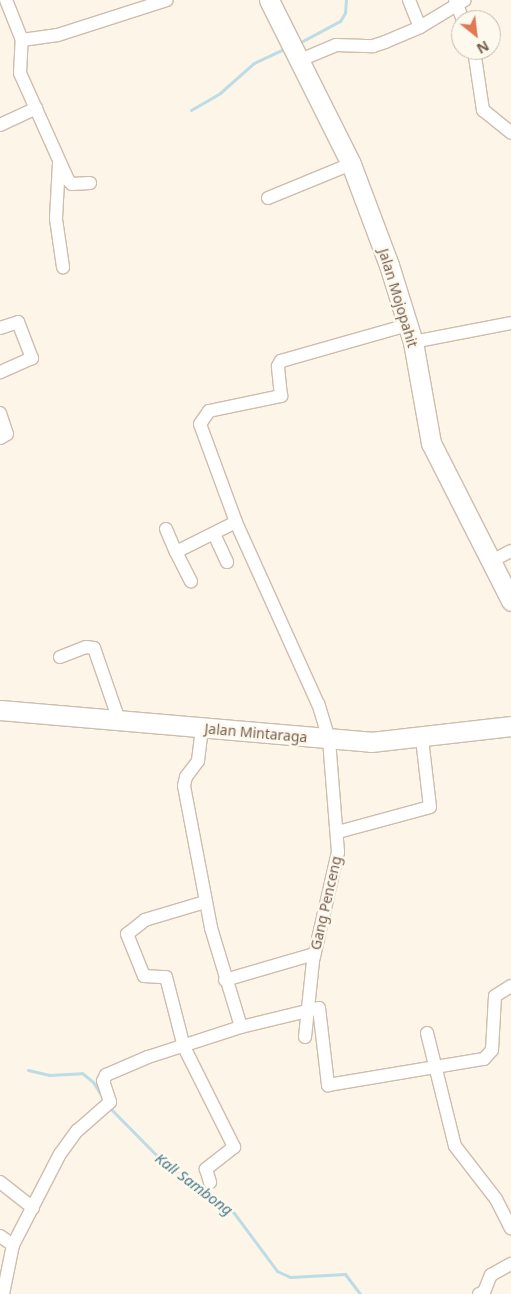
<!DOCTYPE html>
<style>
body{margin:0}
#map{position:relative;width:511px;height:1294px;overflow:hidden;background:#fcf5e8;font-family:"Noto Sans",sans-serif}
div>[style]{position:absolute}
[style*='--x']{left:calc(var(--x)*1px);top:calc(var(--y)*1px);width:calc(var(--w)*1px);rotate:calc(var(--a)*1deg)}
.stream>*{height:3px;margin:-1.5px;padding:0 1.5px;transform-origin:1.5px;border-radius:1.5px;background:#bcdde5}
.roads{filter:drop-shadow(1px 0 #cdbdae) drop-shadow(-1px 0 #cdbdae) drop-shadow(0 1px #cdbdae) drop-shadow(0 -1px #cdbdae)}
.street>*{height:12px;margin:-6px;padding:0 6px;transform-origin:6px;border-radius:6px;background:#fff}
.secondary>*{height:19px;margin:-9.5px;padding:0 9.5px;transform-origin:9.5px;border-radius:9.5px;background:#fff}
span{translate:-50% -50%;white-space:nowrap;text-align:center;line-height:1.15;-webkit-text-stroke:5px #fef9ee;paint-order:stroke}
.street-label{font-size:14px;color:#755d4c}
.water-label{font-size:15px;color:#477a87;font-style:italic}
.north{position:absolute;left:451px;top:10px;width:50px;height:50px;box-sizing:border-box;background:#fef9ee;border:1px solid #c7bbad;border-radius:50%;rotate:151deg;font-size:14px;font-weight:700;line-height:20px;text-align:center;color:#755d4c}
.north::after{content:'';display:block;margin:auto;width:18px;height:22px;background:#e07852;clip-path:polygon(50% 0,100% 100%,50% 72%,0 100%)}
</style>
<div id="map">
<div class="stream">
<div style="--x:297;--y:44;--w:49;--a:-28.1"></div>
<div style="--x:340;--y:21;--w:9;--a:-58"></div>
<div style="--x:345;--y:13;--w:13;--a:-86"></div>
<div style="--x:191;--y:110;--w:34;--a:-30"></div>
<div style="--x:220;--y:93;--w:45;--a:-41.4"></div>
<div style="--x:254;--y:63;--w:35;--a:-25"></div>
<div style="--x:28;--y:1070;--w:22;--a:13"></div>
<div style="--x:49;--y:1075;--w:33;--a:-3"></div>
<div style="--x:82;--y:1073;--w:14;--a:39"></div>
<div style="--x:93;--y:1082;--w:19;--a:58"></div>
<div style="--x:109;--y:1107;--w:81;--a:45.5"></div>
<div style="--x:166;--y:1165;--w:83;--a:35.2"></div>
<div style="--x:234;--y:1213;--w:72;--a:53.4"></div>
<div style="--x:277;--y:1271;--w:14;--a:25"></div>
<div style="--x:290;--y:1277;--w:55;--a:-3.1"></div>
<div style="--x:345;--y:1274;--w:25;--a:53"></div>
</div>
<div class="roads">
<div class="street">
<div style="--x:6;--y:0;--w:43;--a:68.2"></div>
<div style="--x:409;--y:0;--w:29;--a:68"></div>
<div style="--x:455;--y:0;--w:22;--a:68"></div>
<div style="--x:474;--y:50;--w:61;--a:81.5"></div>
<div style="--x:483;--y:110;--w:36;--a:39"></div>
<div style="--x:298;--y:61;--w:41;--a:-22.8"></div>
<div style="--x:336;--y:45;--w:37;--a:2"></div>
<div style="--x:373;--y:46;--w:13;--a:-18"></div>
<div style="--x:385;--y:42;--w:38;--a:-23"></div>
<div style="--x:420;--y:27;--w:52;--a:-31"></div>
<div style="--x:0;--y:125;--w:40;--a:-25"></div>
<div style="--x:59;--y:163;--w:56;--a:93.1"></div>
<div style="--x:56;--y:219;--w:49;--a:81.7"></div>
<div style="--x:90;--y:183;--w:18;--a:177"></div>
<div style="--x:72;--y:184;--w:6;--a:-135"></div>
<div style="--x:68;--y:180;--w:117;--a:-114.2"></div>
<div style="--x:20;--y:73;--w:33;--a:-87"></div>
<div style="--x:22;--y:40;--w:36;--a:-8"></div>
<div style="--x:58;--y:35;--w:114;--a:-17.8"></div>
<div style="--x:268;--y:198;--w:90;--a:-22.3"></div>
<div style="--x:0;--y:328;--w:19;--a:-18"></div>
<div style="--x:18;--y:322;--w:39;--a:69"></div>
<div style="--x:32;--y:358;--w:35;--a:156"></div>
<div style="--x:413;--y:342;--w:100;--a:-11"></div>
<div style="--x:0;--y:413;--w:22;--a:72"></div>
<div style="--x:7;--y:434;--w:8;--a:150"></div>
<div style="--x:166;--y:529;--w:25;--a:67"></div>
<div style="--x:176;--y:552;--w:67;--a:-26.6"></div>
<div style="--x:214;--y:534;--w:31;--a:65"></div>
<div style="--x:176;--y:552;--w:33;--a:63"></div>
<div style="--x:492;--y:561;--w:21;--a:-28"></div>
<div style="--x:60;--y:657;--w:28;--a:-21"></div>
<div style="--x:86;--y:647;--w:8;--a:7"></div>
<div style="--x:94;--y:648;--w:76;--a:70.9"></div>
<div style="--x:202;--y:728;--w:33;--a:97"></div>
<div style="--x:198;--y:761;--w:20;--a:127"></div>
<div style="--x:186;--y:777;--w:9;--a:103"></div>
<div style="--x:184;--y:786;--w:145;--a:79.2"></div>
<div style="--x:211;--y:928;--w:103;--a:73.1"></div>
<div style="--x:241;--y:1027;--w:80;--a:-13.7"></div>
<div style="--x:319;--y:1008;--w:78;--a:83.3"></div>
<div style="--x:328;--y:1085;--w:158;--a:-9.5"></div>
<div style="--x:484;--y:1059;--w:12;--a:-48"></div>
<div style="--x:492;--y:1050;--w:54;--a:-86.8"></div>
<div style="--x:495;--y:996;--w:19;--a:-32"></div>
<div style="--x:338;--y:832;--w:95;--a:-15.2"></div>
<div style="--x:430;--y:807;--w:68;--a:-96.7"></div>
<div style="--x:205;--y:902;--w:63;--a:163.3"></div>
<div style="--x:145;--y:920;--w:23;--a:142"></div>
<div style="--x:127;--y:934;--w:45;--a:68"></div>
<div style="--x:144;--y:976;--w:22;--a:3"></div>
<div style="--x:166;--y:977;--w:72;--a:75.6"></div>
<div style="--x:184;--y:1047;--w:112;--a:63.4"></div>
<div style="--x:234;--y:1147;--w:36;--a:142"></div>
<div style="--x:206;--y:1169;--w:14;--a:73"></div>
<div style="--x:225;--y:980;--w:93;--a:-16.3"></div>
<div style="--x:427;--y:1033;--w:116;--a:76.1"></div>
<div style="--x:455;--y:1146;--w:67;--a:52.3"></div>
<div style="--x:496;--y:1199;--w:33;--a:63"></div>
<div style="--x:305;--y:1037;--w:76;--a:-84"></div>
<div style="--x:313;--y:961;--w:112;--a:-77.1"></div>
<div style="--x:338;--y:852;--w:113;--a:-94.6"></div>
<div style="--x:329;--y:739;--w:37;--a:-107"></div>
<div style="--x:318;--y:704;--w:200;--a:-114.3"></div>
<div style="--x:236;--y:522;--w:104;--a:-110.2"></div>
<div style="--x:200;--y:424;--w:16;--a:-55"></div>
<div style="--x:209;--y:411;--w:74;--a:-11.8"></div>
<div style="--x:281;--y:396;--w:30;--a:-96"></div>
<div style="--x:278;--y:366;--w:6;--a:-59"></div>
<div style="--x:281;--y:361;--w:131;--a:-15.9"></div>
<div style="--x:0;--y:1182;--w:42;--a:38.2"></div>
<div style="--x:0;--y:1236;--w:16;--a:35"></div>
<div style="--x:3;--y:1294;--w:50;--a:-78.5"></div>
<div style="--x:13;--y:1245;--w:102;--a:-62.7"></div>
<div style="--x:60;--y:1154;--w:29;--a:-54"></div>
<div style="--x:77;--y:1131;--w:44;--a:-41.3"></div>
<div style="--x:110;--y:1102;--w:22;--a:-108"></div>
<div style="--x:103;--y:1081;--w:7;--a:-63"></div>
<div style="--x:106;--y:1075;--w:46;--a:-23.2"></div>
<div style="--x:148;--y:1057;--w:98;--a:-17.9"></div>
<div style="--x:479;--y:1294;--w:5;--a:-22"></div>
<div style="--x:484;--y:1292;--w:18;--a:-68"></div>
<div style="--x:491;--y:1275;--w:23;--a:-29"></div>
</div>
<div class="secondary">
<div style="--x:269;--y:0;--w:183;--a:63.4"></div>
<div style="--x:351;--y:164;--w:108;--a:69.4"></div>
<div style="--x:389;--y:265;--w:81;--a:72.7"></div>
<div style="--x:413;--y:342;--w:103;--a:79.9"></div>
<div style="--x:431;--y:443;--w:177;--a:63.1"></div>
<div style="--x:0;--y:710;--w:372;--a:4.9"></div>
<div style="--x:371;--y:742;--w:141;--a:-6.5"></div>
</div>
</div>
<div class="street-label">
<span style="left:398px;top:298px;rotate:73deg">Jalan Mojopahit</span>
<span style="left:256px;top:733px;rotate:5deg">Jalan Mintaraga</span>
<span style="left:326px;top:903px;rotate:-77deg">Gang Penceng</span>
</div>
<div class="water-label">
<span style="left:194px;top:1184px;rotate:37deg">Kali Sambong</span>
</div>
<div class="north">N</div>
</div>
